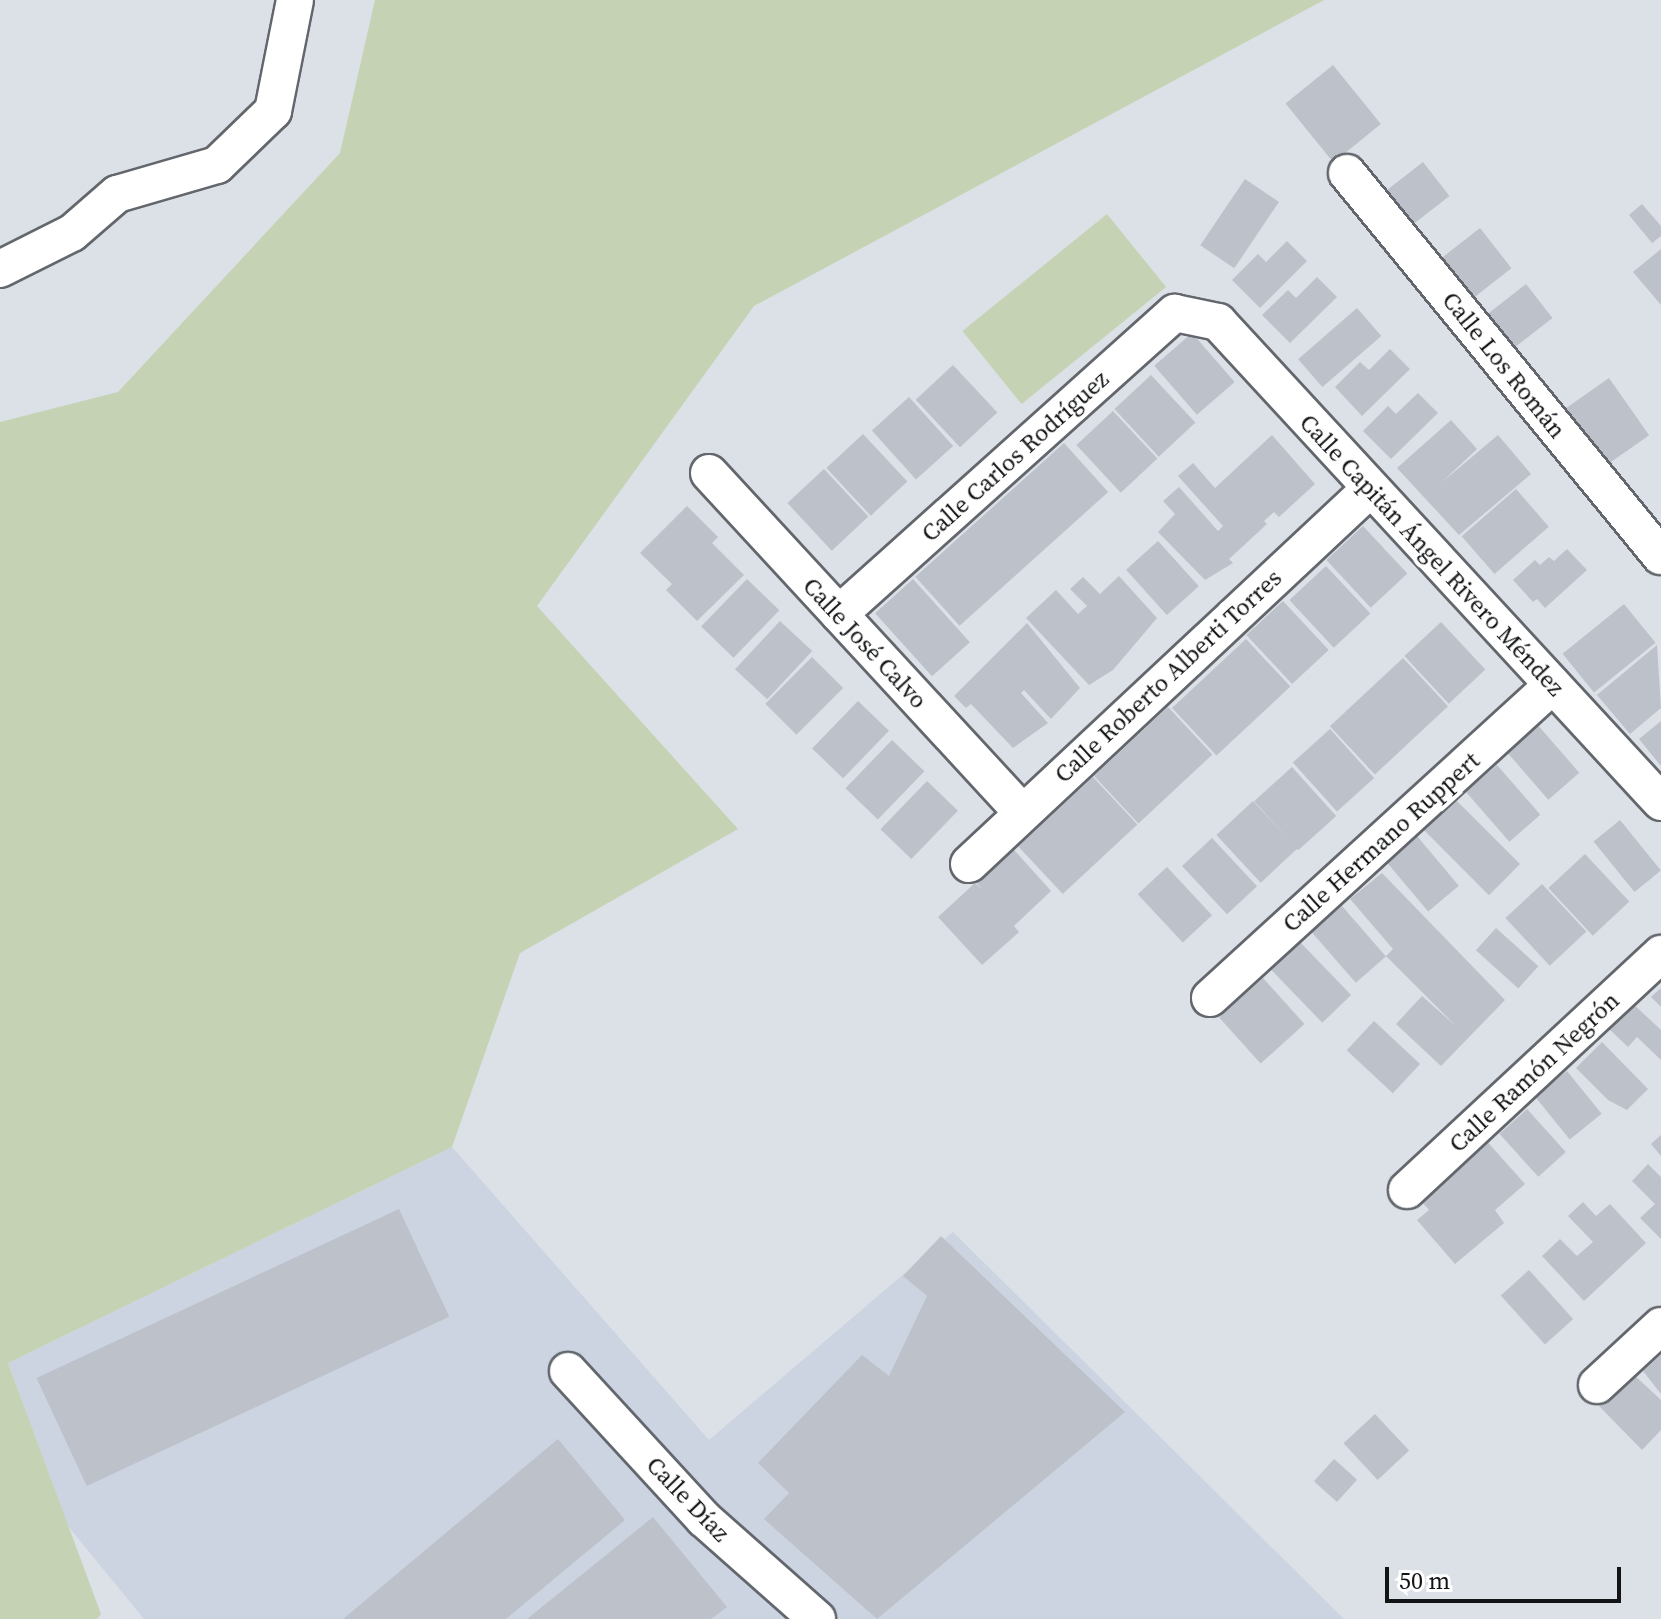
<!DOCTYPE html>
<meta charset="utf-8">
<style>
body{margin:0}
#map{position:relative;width:1661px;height:1619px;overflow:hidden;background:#dce0e7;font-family:"Source Serif 4",serif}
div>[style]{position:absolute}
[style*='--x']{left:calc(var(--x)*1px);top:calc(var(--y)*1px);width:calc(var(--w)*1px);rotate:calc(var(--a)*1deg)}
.built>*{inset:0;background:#ccd4e2}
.green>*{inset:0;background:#c5d3b4;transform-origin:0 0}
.building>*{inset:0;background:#bdc1c9;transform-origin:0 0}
.roads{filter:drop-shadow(2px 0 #63676d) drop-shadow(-2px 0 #63676d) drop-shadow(0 2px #63676d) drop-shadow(0 -2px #63676d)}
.minor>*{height:36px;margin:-18px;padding:0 18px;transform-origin:18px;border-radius:18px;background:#fff}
span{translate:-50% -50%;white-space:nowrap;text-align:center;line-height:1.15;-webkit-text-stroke:8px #fff;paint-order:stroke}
.street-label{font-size:24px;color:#121416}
.scale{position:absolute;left:1385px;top:1567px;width:236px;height:36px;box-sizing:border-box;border:4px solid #121416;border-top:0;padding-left:10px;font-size:24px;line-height:28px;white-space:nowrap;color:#121416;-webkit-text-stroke:6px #fff;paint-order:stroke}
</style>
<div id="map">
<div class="built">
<div style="clip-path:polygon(452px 1147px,709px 1440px,953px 1232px,1344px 1619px,144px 1619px,68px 1526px,8px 1363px)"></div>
</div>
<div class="green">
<div style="clip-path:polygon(375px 0,1324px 0,754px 306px,537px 606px,738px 829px,520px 953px,452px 1147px,8px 1363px,101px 1614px,97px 1619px,0 1619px,0 422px,118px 392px,340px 153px)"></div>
<div style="left:1107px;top:214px;width:94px;height:186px;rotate:51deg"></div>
</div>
<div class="building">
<div style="left:1333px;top:65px;width:76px;height:61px;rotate:51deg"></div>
<div style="left:1423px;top:162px;width:43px;height:55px;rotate:52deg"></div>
<div style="left:1245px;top:179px;width:41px;height:80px;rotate:34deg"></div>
<div style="clip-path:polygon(1642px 204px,1661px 226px,1661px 236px,1652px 243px,1629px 215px)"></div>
<div style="left:1480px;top:228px;width:51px;height:54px;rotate:52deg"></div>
<div style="clip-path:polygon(1287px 241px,1307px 261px,1260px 308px,1232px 280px,1258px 254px,1266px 262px)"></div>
<div style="clip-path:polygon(1661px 249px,1661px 305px,1633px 272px)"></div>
<div style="clip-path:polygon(1317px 277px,1337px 297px,1290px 343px,1262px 315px,1288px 290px,1296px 298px)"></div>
<div style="left:1526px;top:284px;width:43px;height:54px;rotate:52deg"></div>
<div style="left:1357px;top:308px;width:37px;height:78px;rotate:49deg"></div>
<div style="left:1192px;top:333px;width:65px;height:50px;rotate:49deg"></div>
<div style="clip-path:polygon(1390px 349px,1410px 369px,1362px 416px,1335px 387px,1360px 362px,1369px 370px)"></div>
<div style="left:953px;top:365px;width:65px;height:51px;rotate:47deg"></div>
<div style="left:1151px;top:375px;width:65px;height:50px;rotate:47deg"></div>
<div style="left:1609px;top:378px;width:70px;height:64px;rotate:55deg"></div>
<div style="clip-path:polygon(1418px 393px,1438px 413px,1391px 459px,1363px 431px,1388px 406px,1396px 414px)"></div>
<div style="left:909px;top:397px;width:66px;height:50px;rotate:48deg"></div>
<div style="left:1113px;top:411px;width:65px;height:50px;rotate:47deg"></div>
<div style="clip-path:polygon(1451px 420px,1477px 449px,1441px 483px,1498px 435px,1531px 474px,1459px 535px,1397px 468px)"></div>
<div style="left:863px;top:434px;width:65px;height:50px;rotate:47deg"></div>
<div style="clip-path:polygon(1272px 435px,1315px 484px,1279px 517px,1274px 512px,1264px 521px,1267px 524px,1229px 559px,1233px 563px,1205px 580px,1158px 532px,1175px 514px,1163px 501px,1179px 487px,1218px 531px,1223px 526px,1178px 476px,1193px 463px,1215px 488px)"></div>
<div style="left:1064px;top:443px;width:66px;height:200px;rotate:48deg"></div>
<div style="left:824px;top:469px;width:65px;height:50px;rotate:47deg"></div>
<div style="left:1516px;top:489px;width:50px;height:72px;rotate:49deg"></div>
<div style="clip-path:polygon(687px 506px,718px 537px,712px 543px,744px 575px,697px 621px,666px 590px,672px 584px,640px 553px)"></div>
<div style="left:1363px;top:526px;width:65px;height:50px;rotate:47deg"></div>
<div style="left:1158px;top:541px;width:61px;height:43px;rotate:48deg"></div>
<div style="clip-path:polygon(1567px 549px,1587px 570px,1545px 608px,1537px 599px,1533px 602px,1513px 580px,1535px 560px,1540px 565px,1549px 557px,1554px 561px)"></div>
<div style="left:1326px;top:566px;width:65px;height:50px;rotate:47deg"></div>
<div style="clip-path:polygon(1119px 576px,1157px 618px,1113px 670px,1089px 685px,1026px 618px,1056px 590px,1078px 614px,1087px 606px,1070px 589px,1083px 577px,1100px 594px)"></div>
<div style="left:747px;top:579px;width:45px;height:66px;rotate:44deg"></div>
<div style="left:913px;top:579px;width:85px;height:51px;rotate:48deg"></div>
<div style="left:1283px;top:601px;width:67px;height:50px;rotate:47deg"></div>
<div style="left:1624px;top:604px;width:50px;height:79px;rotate:51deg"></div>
<div style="left:780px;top:621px;width:44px;height:66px;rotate:43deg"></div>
<div style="left:1441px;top:622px;width:65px;height:50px;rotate:47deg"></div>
<div style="clip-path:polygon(1027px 623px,1080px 688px,1051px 719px,1024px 690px,1021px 693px,1048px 723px,1013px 748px,971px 704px,966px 708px,954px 696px)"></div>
<div style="left:1246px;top:639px;width:65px;height:101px;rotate:47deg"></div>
<div style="clip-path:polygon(1657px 645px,1661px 708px,1630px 734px,1597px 695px)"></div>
<div style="left:812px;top:657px;width:44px;height:66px;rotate:45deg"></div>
<div style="left:1403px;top:658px;width:66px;height:100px;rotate:47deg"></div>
<div style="left:858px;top:701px;width:43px;height:66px;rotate:44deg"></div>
<div style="left:1168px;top:707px;width:65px;height:101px;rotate:47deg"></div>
<div style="clip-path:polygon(1661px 721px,1661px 766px,1639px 739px)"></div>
<div style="left:1536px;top:723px;width:66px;height:41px;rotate:49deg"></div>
<div style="left:1330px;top:729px;width:66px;height:50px;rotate:48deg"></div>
<div style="left:892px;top:740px;width:45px;height:67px;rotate:44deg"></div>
<div style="left:1497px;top:765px;width:66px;height:41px;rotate:49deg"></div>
<div style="left:1292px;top:767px;width:66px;height:51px;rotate:48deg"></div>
<div style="left:1093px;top:777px;width:65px;height:102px;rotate:47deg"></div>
<div style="left:927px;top:781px;width:43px;height:67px;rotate:44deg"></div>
<div style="left:1455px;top:799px;width:92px;height:44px;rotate:45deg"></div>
<div style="left:1253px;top:801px;width:65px;height:50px;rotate:47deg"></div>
<div style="left:1620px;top:820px;width:65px;height:34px;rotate:51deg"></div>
<div style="left:1417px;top:836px;width:65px;height:40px;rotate:50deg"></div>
<div style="left:1212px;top:838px;width:66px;height:41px;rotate:47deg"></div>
<div style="clip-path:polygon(1008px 843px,1051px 891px,1014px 926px,1019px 932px,982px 965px,938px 917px,975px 883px,983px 890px,971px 877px)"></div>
<div style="left:1585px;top:854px;width:65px;height:50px;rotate:47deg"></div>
<div style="left:1167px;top:867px;width:66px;height:40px;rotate:47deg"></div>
<div style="clip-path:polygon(1382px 873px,1505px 1000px,1441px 1066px,1396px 1024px,1422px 996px,1457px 1027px,1386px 956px,1393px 949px,1350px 899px)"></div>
<div style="left:1542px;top:884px;width:65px;height:50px;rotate:47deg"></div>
<div style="left:1342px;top:906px;width:67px;height:40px;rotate:49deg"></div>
<div style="left:1496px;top:928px;width:57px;height:30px;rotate:42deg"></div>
<div style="left:1299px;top:941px;width:75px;height:40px;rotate:46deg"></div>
<div style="left:1263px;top:978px;width:62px;height:59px;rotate:48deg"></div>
<div style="clip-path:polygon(1661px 988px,1661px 1007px,1651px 997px)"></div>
<div style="clip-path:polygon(1630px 1001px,1661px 1030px,1661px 1060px,1637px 1037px,1628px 1047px,1606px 1026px)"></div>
<div style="left:1374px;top:1021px;width:63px;height:40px;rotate:43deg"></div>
<div style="clip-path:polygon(1602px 1042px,1648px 1089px,1627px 1110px,1608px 1100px,1576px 1068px)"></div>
<div style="left:1567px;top:1071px;width:55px;height:41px;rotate:51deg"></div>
<div style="left:1527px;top:1109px;width:58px;height:37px;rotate:48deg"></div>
<div style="clip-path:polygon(1661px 1135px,1661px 1156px,1651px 1144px)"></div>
<div style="clip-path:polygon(1484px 1138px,1525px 1184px,1495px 1210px,1504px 1223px,1455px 1264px,1417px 1220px,1429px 1210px,1417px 1196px)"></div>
<div style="clip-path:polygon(1648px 1164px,1661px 1177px,1661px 1239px,1640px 1218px,1655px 1204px,1632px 1181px)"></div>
<div style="clip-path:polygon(1583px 1202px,1596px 1216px,1610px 1204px,1646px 1243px,1584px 1301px,1542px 1256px,1560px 1239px,1577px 1256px,1593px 1242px,1568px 1216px)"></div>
<div style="left:399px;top:1209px;width:119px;height:400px;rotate:65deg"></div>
<div style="clip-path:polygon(941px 1236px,1125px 1412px,877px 1619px,764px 1519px,789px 1493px,758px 1463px,862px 1355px,889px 1376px,927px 1296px,903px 1276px)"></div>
<div style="left:1529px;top:1270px;width:66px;height:38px;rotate:48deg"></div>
<div style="clip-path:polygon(1661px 1355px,1661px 1394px,1643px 1371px)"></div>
<div style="clip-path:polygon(1633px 1374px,1661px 1400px,1661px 1430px,1642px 1450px,1599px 1406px)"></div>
<div style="left:1375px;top:1414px;width:50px;height:43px;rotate:47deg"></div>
<div style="clip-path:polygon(558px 1439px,625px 1520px,506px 1619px,343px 1619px)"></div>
<div style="left:1334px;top:1459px;width:31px;height:30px;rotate:42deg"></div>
<div style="clip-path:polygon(653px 1517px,727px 1607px,711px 1619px,527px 1619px)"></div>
</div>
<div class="roads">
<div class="minor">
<div style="--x:1347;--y:173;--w:495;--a:50.7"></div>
<div style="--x:0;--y:269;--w:80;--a:-26.6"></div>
<div style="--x:72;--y:233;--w:60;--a:-40.9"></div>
<div style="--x:117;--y:194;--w:104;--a:-16.2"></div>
<div style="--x:217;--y:165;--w:78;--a:-44"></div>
<div style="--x:273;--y:111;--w:113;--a:-78.8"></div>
<div style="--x:709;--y:473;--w:461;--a:47.3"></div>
<div style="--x:839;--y:614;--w:451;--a:-41.9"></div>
<div style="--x:1175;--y:313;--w:44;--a:11.8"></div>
<div style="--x:1218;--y:322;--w:653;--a:47.3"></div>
<div style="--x:969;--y:864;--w:548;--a:-43.08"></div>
<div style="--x:1210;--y:998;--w:464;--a:-42.4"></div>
<div style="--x:1407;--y:1190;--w:347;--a:-42.9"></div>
<div style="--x:568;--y:1371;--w:201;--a:47.4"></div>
<div style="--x:704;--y:1519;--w:151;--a:41.5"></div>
<div style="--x:1597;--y:1385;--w:87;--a:-42.7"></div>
</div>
</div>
<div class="street-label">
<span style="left:1504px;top:365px;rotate:51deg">Calle Los Román</span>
<span style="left:1015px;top:456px;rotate:-42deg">Calle Carlos Rodríguez</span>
<span style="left:1432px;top:555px;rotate:47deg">Calle Capitán Ángel Rivero Méndez</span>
<span style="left:865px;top:643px;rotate:47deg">Calle José Calvo</span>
<span style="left:1168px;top:676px;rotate:-43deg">Calle Roberto Alberti Torres</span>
<span style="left:1381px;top:842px;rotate:-42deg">Calle Hermano Ruppert</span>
<span style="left:1534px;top:1072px;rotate:-43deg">Calle Ramón Negrón</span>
<span style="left:688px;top:1499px;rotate:46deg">Calle Díaz</span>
</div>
<div class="scale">50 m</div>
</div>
